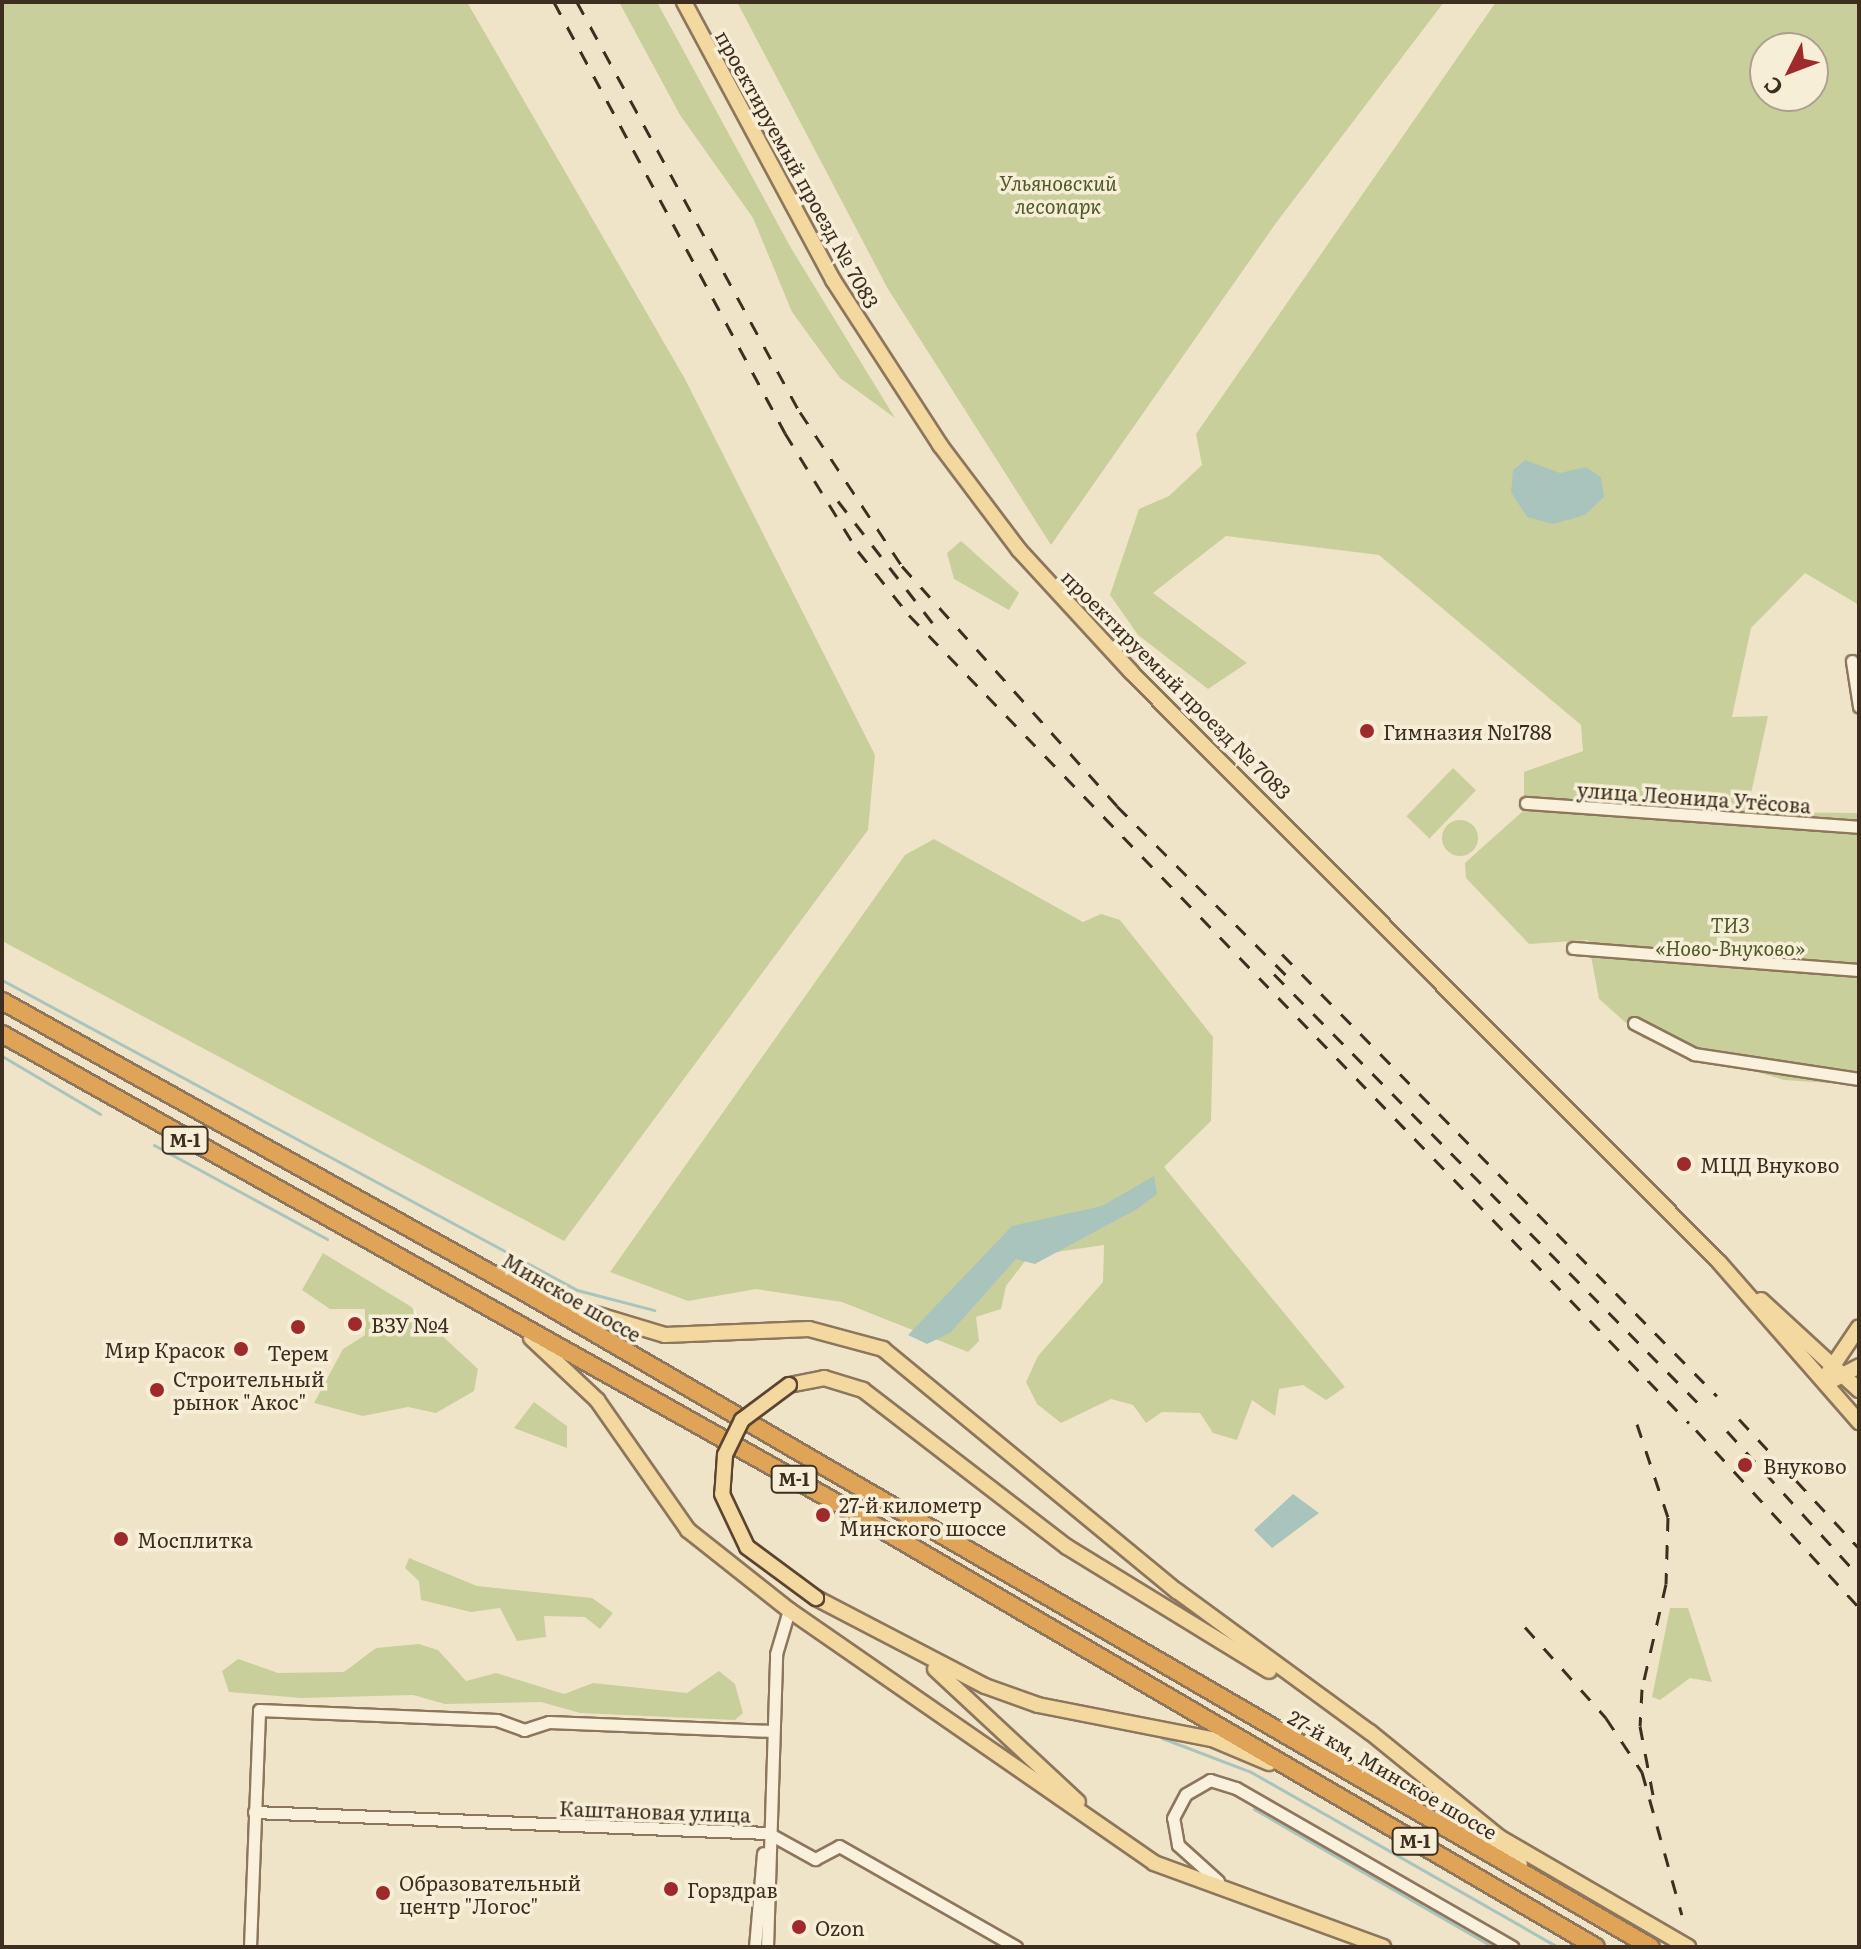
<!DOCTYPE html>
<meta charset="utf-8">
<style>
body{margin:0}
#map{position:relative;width:1861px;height:1949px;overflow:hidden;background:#f0e4c8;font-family:Literata,serif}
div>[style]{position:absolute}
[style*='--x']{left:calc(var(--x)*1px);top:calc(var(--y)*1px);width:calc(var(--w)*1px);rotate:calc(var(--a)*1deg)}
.green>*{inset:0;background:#c9cf9b;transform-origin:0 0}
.round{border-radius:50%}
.water>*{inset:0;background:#a9c4bc}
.stream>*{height:3px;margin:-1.5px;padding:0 1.5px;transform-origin:1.5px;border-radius:1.5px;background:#a9c4bc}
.roads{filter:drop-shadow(2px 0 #8d765c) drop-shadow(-2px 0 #8d765c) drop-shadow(0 2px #8d765c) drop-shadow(0 -2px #8d765c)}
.minor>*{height:11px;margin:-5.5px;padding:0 5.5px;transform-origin:5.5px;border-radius:5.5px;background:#faf1dc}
.major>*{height:14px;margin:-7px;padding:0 7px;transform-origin:7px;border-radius:7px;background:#f3d9a0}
.highway>*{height:16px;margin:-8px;padding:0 8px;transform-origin:8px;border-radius:8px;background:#e0a458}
.rail>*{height:3px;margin-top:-1.5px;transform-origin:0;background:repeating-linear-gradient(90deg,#3d2e20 0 14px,transparent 0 28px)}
.bridges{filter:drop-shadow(2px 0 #5b4430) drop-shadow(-2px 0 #5b4430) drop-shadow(0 2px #5b4430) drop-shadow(0 -2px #5b4430)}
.major-bridge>*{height:14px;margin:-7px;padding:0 7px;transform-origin:7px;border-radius:7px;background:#f3d9a0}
.dots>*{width:22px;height:22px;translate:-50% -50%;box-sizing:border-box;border:4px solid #f7eed8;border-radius:50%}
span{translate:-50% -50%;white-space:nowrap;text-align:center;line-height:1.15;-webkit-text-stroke:7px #f7eed8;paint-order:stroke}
.shield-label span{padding:2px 6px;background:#f7eed8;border:2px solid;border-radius:6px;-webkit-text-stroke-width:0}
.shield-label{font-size:18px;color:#3d2e20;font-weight:700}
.street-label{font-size:20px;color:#3d2e20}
.park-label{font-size:20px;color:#4d5a26;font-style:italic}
.poi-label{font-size:20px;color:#3d2e20}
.left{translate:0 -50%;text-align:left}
.right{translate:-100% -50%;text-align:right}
.frame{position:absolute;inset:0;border:4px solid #3d2e20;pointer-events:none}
.north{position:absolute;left:1749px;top:32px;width:80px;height:80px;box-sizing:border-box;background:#f7eed8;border:2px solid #ada18e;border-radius:50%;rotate:228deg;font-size:22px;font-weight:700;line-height:32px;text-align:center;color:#3d2e20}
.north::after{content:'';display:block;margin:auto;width:28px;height:36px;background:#9e2a2b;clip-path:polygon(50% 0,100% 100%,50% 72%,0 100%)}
</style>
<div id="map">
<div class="green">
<div style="clip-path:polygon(2px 2px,467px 2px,685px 379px,875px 755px,868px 830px,564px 1241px,2px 941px)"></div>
<div style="clip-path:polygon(619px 2px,657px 2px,791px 248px,895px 418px,840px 378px,792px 312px,753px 218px,680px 115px)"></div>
<div style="clip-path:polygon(737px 2px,1444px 2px,1276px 223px,1051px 545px,888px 289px)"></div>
<div style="clip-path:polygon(evenodd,1496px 2px,1859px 2px,1859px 605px,1805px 573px,1751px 628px,1732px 717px,1768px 716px,1747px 812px,1859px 813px,1859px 1085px,1784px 1080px,1643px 1038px,1599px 999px,1588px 940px,1529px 944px,1466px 878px,1465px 863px,1524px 810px,1524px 772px,1583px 751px,1581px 725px,1379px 555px,1226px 536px,1153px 593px,1247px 663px,1208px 689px,1138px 635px,1110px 595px,1139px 509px,1169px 496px,1202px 465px,1196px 434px,1496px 2px,1765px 48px,1813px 48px,1813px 96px,1765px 96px,1765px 48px)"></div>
<div style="clip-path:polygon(961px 541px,1019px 593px,1009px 610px,954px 579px,947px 553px)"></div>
<div style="left:1453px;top:768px;width:32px;height:67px;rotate:44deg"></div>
<div class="round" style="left:1442px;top:820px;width:36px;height:36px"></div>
<div style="clip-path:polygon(934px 839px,1083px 922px,1101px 914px,1120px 920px,1213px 1037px,1211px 1121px,1164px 1167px,1345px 1387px,1326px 1400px,1303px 1385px,1279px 1389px,1275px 1416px,1252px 1400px,1237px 1440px,1213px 1433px,1200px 1413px,1162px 1412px,1146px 1423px,1133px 1405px,1111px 1399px,1061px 1423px,1037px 1404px,1026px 1382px,1038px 1356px,1103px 1282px,1104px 1245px,1029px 1256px,1006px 1286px,1001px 1309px,976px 1317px,979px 1341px,968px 1352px,842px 1302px,756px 1289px,688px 1301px,610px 1272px,905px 855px)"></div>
<div style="clip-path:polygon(323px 1253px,410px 1306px,478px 1369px,474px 1391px,436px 1413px,408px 1407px,363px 1416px,314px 1403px,343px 1349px,365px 1335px,365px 1309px,330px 1309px,302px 1290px)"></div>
<div style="clip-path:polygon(534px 1402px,567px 1426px,567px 1448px,514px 1428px)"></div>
<div style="clip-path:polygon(409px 1558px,477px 1586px,592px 1598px,613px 1613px,600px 1629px,585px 1617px,544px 1616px,546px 1637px,517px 1641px,500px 1608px,471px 1612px,421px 1600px,419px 1581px,405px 1568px)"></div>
<div style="clip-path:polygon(1670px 1608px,1688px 1608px,1712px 1682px,1690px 1678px,1660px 1700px,1652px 1697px)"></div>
<div style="clip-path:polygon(419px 1644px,438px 1650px,466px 1681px,496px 1673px,564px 1694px,593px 1683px,687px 1693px,719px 1671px,735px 1684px,743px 1713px,735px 1720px,580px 1713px,541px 1702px,445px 1704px,413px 1695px,301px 1698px,229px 1692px,222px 1671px,238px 1659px,278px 1673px,344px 1672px,376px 1648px)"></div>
</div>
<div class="water">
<div style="clip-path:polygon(1525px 460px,1560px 473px,1586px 467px,1601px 477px,1604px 497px,1585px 515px,1553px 524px,1527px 517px,1511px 492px,1513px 470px)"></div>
<div style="clip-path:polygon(1154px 1176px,1157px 1194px,1137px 1209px,1035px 1264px,1016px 1259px,950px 1333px,927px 1344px,908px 1335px,1012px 1226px,1102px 1206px)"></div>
<div style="clip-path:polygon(1293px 1494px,1319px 1513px,1272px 1548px,1254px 1530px)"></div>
</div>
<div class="stream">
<div style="--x:2;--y:980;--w:653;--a:28.33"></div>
<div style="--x:577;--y:1290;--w:80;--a:14.6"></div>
<div style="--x:2;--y:1056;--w:114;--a:30.6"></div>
<div style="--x:154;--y:1145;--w:197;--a:28.5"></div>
<div style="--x:1162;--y:1738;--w:95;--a:20.9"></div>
<div style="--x:1251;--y:1772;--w:353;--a:29.7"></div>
<div style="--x:1254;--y:1809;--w:276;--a:30"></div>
</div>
<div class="roads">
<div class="minor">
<div style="--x:1852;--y:661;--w:46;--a:81.2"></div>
<div style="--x:1526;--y:803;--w:334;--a:4.1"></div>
<div style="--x:1573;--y:948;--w:287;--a:4.4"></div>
<div style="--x:1634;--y:1023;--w:68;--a:27.3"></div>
<div style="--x:1694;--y:1054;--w:167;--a:8.6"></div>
<div style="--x:254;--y:1812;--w:514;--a:2.34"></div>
<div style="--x:768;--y:1833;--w:54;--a:29"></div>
<div style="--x:815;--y:1859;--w:27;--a:-28"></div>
<div style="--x:839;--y:1846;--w:204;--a:29.7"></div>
<div style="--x:1218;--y:1881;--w:54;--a:-138"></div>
<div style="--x:1178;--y:1845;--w:27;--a:-100"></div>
<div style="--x:1173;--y:1818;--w:27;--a:-62"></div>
<div style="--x:1186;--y:1794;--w:28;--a:-30"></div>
<div style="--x:1210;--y:1780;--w:27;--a:17"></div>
<div style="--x:1236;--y:1788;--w:319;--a:29.9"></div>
<div style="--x:250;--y:1947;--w:237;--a:-87.8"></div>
<div style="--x:259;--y:1710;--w:238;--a:2.4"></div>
<div style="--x:497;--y:1720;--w:29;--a:20"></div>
<div style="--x:524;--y:1730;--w:26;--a:-18"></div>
<div style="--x:549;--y:1722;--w:223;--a:2.3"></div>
<div style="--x:755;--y:1947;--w:94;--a:-85.1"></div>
<div style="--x:767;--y:1947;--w:293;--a:-88.2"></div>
<div style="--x:776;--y:1654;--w:46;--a:-73.5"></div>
</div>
<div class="major">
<div style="--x:684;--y:2;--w:315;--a:61.8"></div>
<div style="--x:833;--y:280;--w:197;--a:57"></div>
<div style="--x:940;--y:445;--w:131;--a:53"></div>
<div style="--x:1019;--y:550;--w:166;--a:47.4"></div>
<div style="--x:1131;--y:672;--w:833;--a:45.1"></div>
<div style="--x:1719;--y:1262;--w:213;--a:48.8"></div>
<div style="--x:549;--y:1300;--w:121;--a:16.8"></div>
<div style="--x:665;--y:1335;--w:144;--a:-2.4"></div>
<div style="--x:809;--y:1329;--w:77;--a:15.1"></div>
<div style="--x:883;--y:1349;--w:381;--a:39.5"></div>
<div style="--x:1177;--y:1591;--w:239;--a:36.2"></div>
<div style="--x:1370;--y:1732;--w:166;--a:39.1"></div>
<div style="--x:1499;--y:1837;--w:219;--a:30.2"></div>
<div style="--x:1761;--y:1300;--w:133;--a:42.6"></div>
<div style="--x:531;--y:1338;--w:91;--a:43.2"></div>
<div style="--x:597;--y:1400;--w:159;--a:55"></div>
<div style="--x:688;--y:1530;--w:129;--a:38.4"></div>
<div style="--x:789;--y:1610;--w:444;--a:34.7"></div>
<div style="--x:1154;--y:1863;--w:244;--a:20.1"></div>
<div style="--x:1828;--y:1373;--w:55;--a:-56"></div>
<div style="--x:1835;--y:1379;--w:27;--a:-28"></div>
<div style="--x:789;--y:1385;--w:36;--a:-11"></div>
<div style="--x:824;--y:1378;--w:41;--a:17.1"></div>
<div style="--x:863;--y:1390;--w:257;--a:37.6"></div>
<div style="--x:1067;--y:1547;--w:237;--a:31.5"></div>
<div style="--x:816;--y:1598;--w:191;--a:27.5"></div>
<div style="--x:985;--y:1686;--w:56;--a:19.7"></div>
<div style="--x:1038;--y:1705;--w:177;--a:11.1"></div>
<div style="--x:1212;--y:1739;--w:62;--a:22.8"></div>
<div style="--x:935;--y:1669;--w:195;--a:42.9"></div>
<div style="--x:1464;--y:1820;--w:71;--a:38.2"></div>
</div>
<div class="highway">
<div style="--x:2;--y:1001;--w:592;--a:29.12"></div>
<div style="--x:519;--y:1289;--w:1309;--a:30.17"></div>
<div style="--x:2;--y:1034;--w:950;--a:29.32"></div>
<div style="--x:830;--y:1499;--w:887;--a:30.32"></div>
</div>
</div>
<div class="rail">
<div style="--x:554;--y:2;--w:489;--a:61.8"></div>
<div style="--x:785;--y:433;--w:139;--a:58.3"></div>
<div style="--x:858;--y:551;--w:82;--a:51.4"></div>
<div style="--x:909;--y:615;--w:1123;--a:46.01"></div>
<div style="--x:577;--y:2;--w:467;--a:61.5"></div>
<div style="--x:800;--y:412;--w:185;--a:56.5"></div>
<div style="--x:902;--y:566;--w:322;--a:48.1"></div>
<div style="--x:1117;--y:806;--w:242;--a:45"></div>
<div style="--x:838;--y:501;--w:168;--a:52.2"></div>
<div style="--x:1282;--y:954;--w:620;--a:45.46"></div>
<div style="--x:1274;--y:974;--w:612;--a:45.33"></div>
<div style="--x:1739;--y:1419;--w:176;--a:47.1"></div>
<div style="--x:1637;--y:1424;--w:98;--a:71.6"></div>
<div style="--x:1668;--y:1517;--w:67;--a:91.7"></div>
<div style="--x:1666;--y:1584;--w:108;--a:102.9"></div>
<div style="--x:1642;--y:1689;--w:37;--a:93"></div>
<div style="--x:1640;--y:1726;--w:70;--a:79.3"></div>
<div style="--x:1696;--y:1430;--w:241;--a:47.4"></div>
<div style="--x:1727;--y:1431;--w:196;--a:47.7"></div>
<div style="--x:1525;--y:1627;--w:122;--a:48.3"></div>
<div style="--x:1606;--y:1718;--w:65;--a:56.3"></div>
<div style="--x:1642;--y:1772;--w:148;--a:74.4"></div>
</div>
<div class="bridges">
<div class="major-bridge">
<div style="--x:789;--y:1385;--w:59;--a:143.3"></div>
<div style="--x:742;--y:1420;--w:39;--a:116"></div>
<div style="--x:725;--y:1455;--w:39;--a:94"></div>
<div style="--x:722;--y:1494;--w:59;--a:64.7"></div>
<div style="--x:747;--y:1547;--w:86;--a:36.5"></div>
</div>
</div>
<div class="dots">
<div style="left:1367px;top:731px;background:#9e2a2b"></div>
<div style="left:1684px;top:1164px;background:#9e2a2b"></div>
<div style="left:355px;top:1324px;background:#9e2a2b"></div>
<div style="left:298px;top:1327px;background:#9e2a2b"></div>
<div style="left:241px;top:1349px;background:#9e2a2b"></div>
<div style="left:157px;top:1390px;background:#9e2a2b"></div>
<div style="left:1745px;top:1465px;background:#9e2a2b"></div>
<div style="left:823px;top:1515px;background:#9e2a2b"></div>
<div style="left:121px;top:1539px;background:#9e2a2b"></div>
<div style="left:671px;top:1889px;background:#9e2a2b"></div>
<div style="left:383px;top:1893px;background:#9e2a2b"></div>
<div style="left:799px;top:1927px;background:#9e2a2b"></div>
</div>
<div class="shield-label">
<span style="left:185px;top:1140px">М-1</span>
<span style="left:794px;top:1479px">М-1</span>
<span style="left:1415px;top:1841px">М-1</span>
</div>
<div class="street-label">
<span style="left:798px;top:169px;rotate:61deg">проектируемый проезд № 7083</span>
<span style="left:1177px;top:684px;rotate:45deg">проектируемый проезд № 7083</span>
<span style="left:1694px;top:797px;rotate:4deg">улица Леонида Утёсова</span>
<span style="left:572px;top:1297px;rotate:30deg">Минское шоссе</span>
<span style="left:1393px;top:1774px;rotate:30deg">27-й км, Минское шоссе</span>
<span style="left:655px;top:1811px;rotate:2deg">Каштановая улица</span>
</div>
<div class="park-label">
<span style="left:1058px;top:194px">Ульяновский<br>лесопарк</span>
<span style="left:1730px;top:936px">ТИЗ<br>«Ново-Внуково»</span>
</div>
<div class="poi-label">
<span class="left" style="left:1383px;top:731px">Гимназия №1788</span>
<span class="left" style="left:1700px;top:1164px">МЦД Внуково</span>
<span class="left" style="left:371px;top:1324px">ВЗУ №4</span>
<span class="right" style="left:225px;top:1349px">Мир Красок</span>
<span style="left:298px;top:1352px">Терем</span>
<span class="left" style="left:173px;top:1390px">Строительный<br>рынок "Акос"</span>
<span class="left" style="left:1763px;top:1465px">Внуково</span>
<span class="left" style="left:839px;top:1516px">27-й километр<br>Минского шоссе</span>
<span class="left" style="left:137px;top:1539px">Мосплитка</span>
<span class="left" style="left:399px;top:1894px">Образовательный<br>центр "Логос"</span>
<span class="left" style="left:687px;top:1889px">Горздрав</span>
<span class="left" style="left:815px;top:1927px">Ozon</span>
</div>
<div class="frame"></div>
<div class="north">С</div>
</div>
